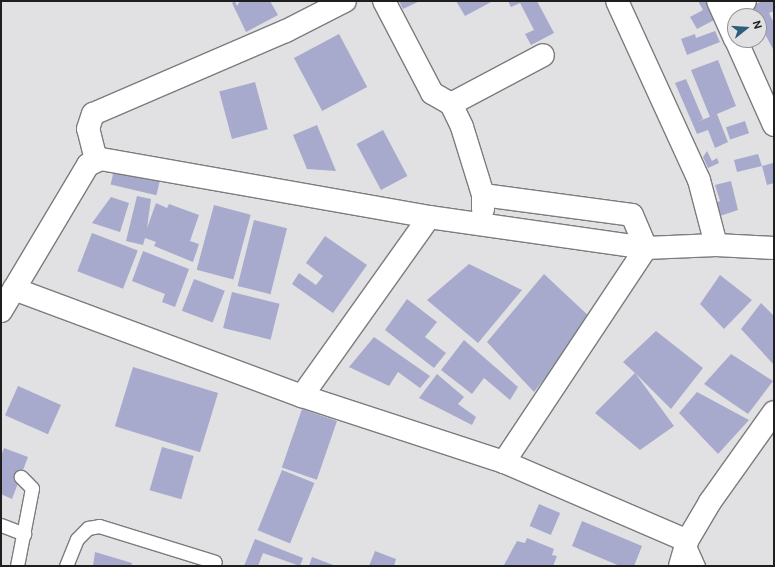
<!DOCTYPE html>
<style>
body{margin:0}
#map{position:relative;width:775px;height:567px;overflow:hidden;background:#e1e1e4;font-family:"DM Sans",sans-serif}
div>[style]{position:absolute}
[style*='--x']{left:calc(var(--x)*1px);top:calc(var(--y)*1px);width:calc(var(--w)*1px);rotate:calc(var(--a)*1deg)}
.building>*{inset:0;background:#a7aacc;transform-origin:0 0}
.roads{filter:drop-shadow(1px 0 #7c7c7f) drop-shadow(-1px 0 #7c7c7f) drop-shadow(0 1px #7c7c7f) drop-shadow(0 -1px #7c7c7f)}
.service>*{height:13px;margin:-6.5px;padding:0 6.5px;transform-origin:6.5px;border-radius:6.5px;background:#fff}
.minor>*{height:22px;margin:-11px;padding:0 11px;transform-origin:11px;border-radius:11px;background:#fff}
span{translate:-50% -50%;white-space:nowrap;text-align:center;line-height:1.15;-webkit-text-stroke:4px #e1e1e4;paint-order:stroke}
.frame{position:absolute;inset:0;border:2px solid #1e1e1f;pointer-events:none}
.north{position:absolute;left:727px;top:8px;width:40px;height:40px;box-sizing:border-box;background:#e1e1e4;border:1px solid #939395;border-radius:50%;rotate:73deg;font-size:11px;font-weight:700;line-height:16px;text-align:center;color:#1e1e1f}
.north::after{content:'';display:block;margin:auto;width:14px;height:18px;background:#2d5e7c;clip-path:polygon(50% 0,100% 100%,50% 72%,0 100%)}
</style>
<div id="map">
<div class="building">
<div style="clip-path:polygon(235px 1px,237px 6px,240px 1px,270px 1px,278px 15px,246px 32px,232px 3px)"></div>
<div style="clip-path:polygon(399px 1px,420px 1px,403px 9px)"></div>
<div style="clip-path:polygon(456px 1px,493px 1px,465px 16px)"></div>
<div style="clip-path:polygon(508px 1px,537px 1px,554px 33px,531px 45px,525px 34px,534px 30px,520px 3px,511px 7px)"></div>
<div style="clip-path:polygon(698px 1px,706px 1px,716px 19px,697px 29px,690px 17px,703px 10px)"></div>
<div style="clip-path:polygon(762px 1px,774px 1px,774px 11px,769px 13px,774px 23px,774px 51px,759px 23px,759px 16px,755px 16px,751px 7px)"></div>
<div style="clip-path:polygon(715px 31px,720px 42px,687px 55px,681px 39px,695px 34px,696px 38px)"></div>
<div style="left:339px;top:34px;width:60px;height:51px;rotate:62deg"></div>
<div style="clip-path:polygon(718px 60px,736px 106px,717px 114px,728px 142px,715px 148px,708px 130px,697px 134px,675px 83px,686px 79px,703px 119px,697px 122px,714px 115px,710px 117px,691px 70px)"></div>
<div style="left:255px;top:82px;width:49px;height:37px;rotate:75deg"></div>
<div style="left:745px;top:121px;width:13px;height:20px;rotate:72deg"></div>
<div style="clip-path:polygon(317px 125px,336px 171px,307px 169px,293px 135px)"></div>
<div style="left:383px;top:130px;width:52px;height:30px;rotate:62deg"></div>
<div style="clip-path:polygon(707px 151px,712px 161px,717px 158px,719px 163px,708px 168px,703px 157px)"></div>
<div style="clip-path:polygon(758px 154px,762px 166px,773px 163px,774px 183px,767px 185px,762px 166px,737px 172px,734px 160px)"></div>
<div style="left:114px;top:170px;width:47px;height:15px;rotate:13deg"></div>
<div style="clip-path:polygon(731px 181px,738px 210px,720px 216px,715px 203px,720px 201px,715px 185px)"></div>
<div style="clip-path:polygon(137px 196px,151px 199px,147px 228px,156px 203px,167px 208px,169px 204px,199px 215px,190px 241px,199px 244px,193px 262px,154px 246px,156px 242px,145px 238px,143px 245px,126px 241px)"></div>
<div style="clip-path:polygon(111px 197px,129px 203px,120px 232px,92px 223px)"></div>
<div style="left:214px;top:205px;width:38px;height:67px;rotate:15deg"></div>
<div style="left:254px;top:220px;width:34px;height:68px;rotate:14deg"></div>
<div style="left:92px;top:233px;width:49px;height:41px;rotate:21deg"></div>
<div style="clip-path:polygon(325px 236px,367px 265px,333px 313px,292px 284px,299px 273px,316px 285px,323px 276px,306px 263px)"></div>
<div style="clip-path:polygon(143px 251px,189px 269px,175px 307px,162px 302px,165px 294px,132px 281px)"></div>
<div style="clip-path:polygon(469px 264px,522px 290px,478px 343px,427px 300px)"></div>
<div style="clip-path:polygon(544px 274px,592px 319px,534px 392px,487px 342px)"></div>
<div style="clip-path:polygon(720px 275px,752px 300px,724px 329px,700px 304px)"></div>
<div style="left:194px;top:279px;width:33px;height:34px;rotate:21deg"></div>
<div style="left:232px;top:292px;width:49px;height:37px;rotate:14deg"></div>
<div style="clip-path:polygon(407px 299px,437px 322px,425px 337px,446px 353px,434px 368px,385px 330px)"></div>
<div style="clip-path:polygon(761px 303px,774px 316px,774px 365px,741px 329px)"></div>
<div style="clip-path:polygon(656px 331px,703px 368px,671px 409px,635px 373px,674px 426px,640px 450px,595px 413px,635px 373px,623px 362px)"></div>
<div style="clip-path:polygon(374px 337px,430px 376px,420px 388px,398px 372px,389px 386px,349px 367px)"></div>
<div style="clip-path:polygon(464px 340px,518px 387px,510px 400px,484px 378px,472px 394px,441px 370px)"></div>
<div style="clip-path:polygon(731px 354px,773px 381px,748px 414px,704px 384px)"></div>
<div style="left:133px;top:367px;width:89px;height:62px;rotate:17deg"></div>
<div style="clip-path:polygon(437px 374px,464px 397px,458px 404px,476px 417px,472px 425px,419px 398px)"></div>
<div style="left:18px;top:386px;width:47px;height:32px;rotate:24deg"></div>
<div style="clip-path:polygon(697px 392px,749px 420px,718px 454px,679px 413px)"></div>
<div style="left:302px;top:409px;width:37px;height:62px;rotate:19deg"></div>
<div style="left:162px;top:447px;width:33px;height:45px;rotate:16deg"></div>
<div style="clip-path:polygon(4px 448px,28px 457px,12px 499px,1px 494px,1px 456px)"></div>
<div style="left:282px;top:470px;width:35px;height:65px;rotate:22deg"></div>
<div style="left:539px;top:504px;width:23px;height:24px;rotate:23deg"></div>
<div style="clip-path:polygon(582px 521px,642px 546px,634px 566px,620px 566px,572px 546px)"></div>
<div style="clip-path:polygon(527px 538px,554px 549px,552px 555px,557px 556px,553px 566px,504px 565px,517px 541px,525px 543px)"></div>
<div style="clip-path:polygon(255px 539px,303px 558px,300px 566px,263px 553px,258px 566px,244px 566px)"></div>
<div style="clip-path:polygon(375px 551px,396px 559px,394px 566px,369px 566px)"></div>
<div style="clip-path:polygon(95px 552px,132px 563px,131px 566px,93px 566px)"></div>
<div style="clip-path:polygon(312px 557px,336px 566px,309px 566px)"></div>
</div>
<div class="roads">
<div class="service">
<div style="--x:1;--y:525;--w:25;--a:21"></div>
<div style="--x:687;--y:541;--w:27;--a:66"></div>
<div style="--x:17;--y:566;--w:79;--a:-79.1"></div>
<div style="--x:32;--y:488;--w:16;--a:-135"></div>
<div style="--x:66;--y:566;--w:29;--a:-68"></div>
<div style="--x:77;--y:539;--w:16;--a:-45"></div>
<div style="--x:88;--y:528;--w:11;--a:-10"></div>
<div style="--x:99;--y:526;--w:121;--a:17.2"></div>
</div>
<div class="minor">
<div style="--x:384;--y:1;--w:104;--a:62.4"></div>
<div style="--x:432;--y:93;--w:22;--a:30"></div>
<div style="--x:451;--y:104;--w:25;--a:64"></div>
<div style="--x:462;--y:127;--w:71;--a:72.8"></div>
<div style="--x:483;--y:195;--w:14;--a:90"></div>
<div style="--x:617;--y:1;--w:197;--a:65.4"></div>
<div style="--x:699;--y:180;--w:67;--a:75.3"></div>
<div style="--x:718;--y:1;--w:42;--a:65.9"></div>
<div style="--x:723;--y:11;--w:24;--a:-24"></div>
<div style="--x:736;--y:40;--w:93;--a:65.9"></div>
<div style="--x:451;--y:104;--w:104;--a:-28"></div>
<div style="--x:96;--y:160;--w:32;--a:-104"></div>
<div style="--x:88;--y:129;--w:16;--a:-72"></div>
<div style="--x:93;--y:114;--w:210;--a:-23.3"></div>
<div style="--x:286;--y:31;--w:66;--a:-27"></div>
<div style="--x:483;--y:195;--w:150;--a:7.6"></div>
<div style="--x:632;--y:215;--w:36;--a:67"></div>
<div style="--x:646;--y:248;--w:257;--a:123.6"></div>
<div style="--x:14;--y:289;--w:307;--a:20.4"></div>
<div style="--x:302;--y:396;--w:213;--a:18.1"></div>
<div style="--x:504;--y:462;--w:199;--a:23.3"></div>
<div style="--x:1;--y:311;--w:170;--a:-59.2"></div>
<div style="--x:88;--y:165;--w:14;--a:-25"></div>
<div style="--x:101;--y:159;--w:333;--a:10"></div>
<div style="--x:429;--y:217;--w:219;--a:8.1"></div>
<div style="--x:646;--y:248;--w:70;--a:-2.5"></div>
<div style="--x:716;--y:245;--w:58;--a:3"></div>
<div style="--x:302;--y:396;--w:219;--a:-54.6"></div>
<div style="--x:680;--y:566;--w:26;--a:-74"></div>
<div style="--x:687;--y:541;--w:45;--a:-59.5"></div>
<div style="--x:710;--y:502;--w:110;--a:-54.6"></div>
</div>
</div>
<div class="frame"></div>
<div class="north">N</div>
</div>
